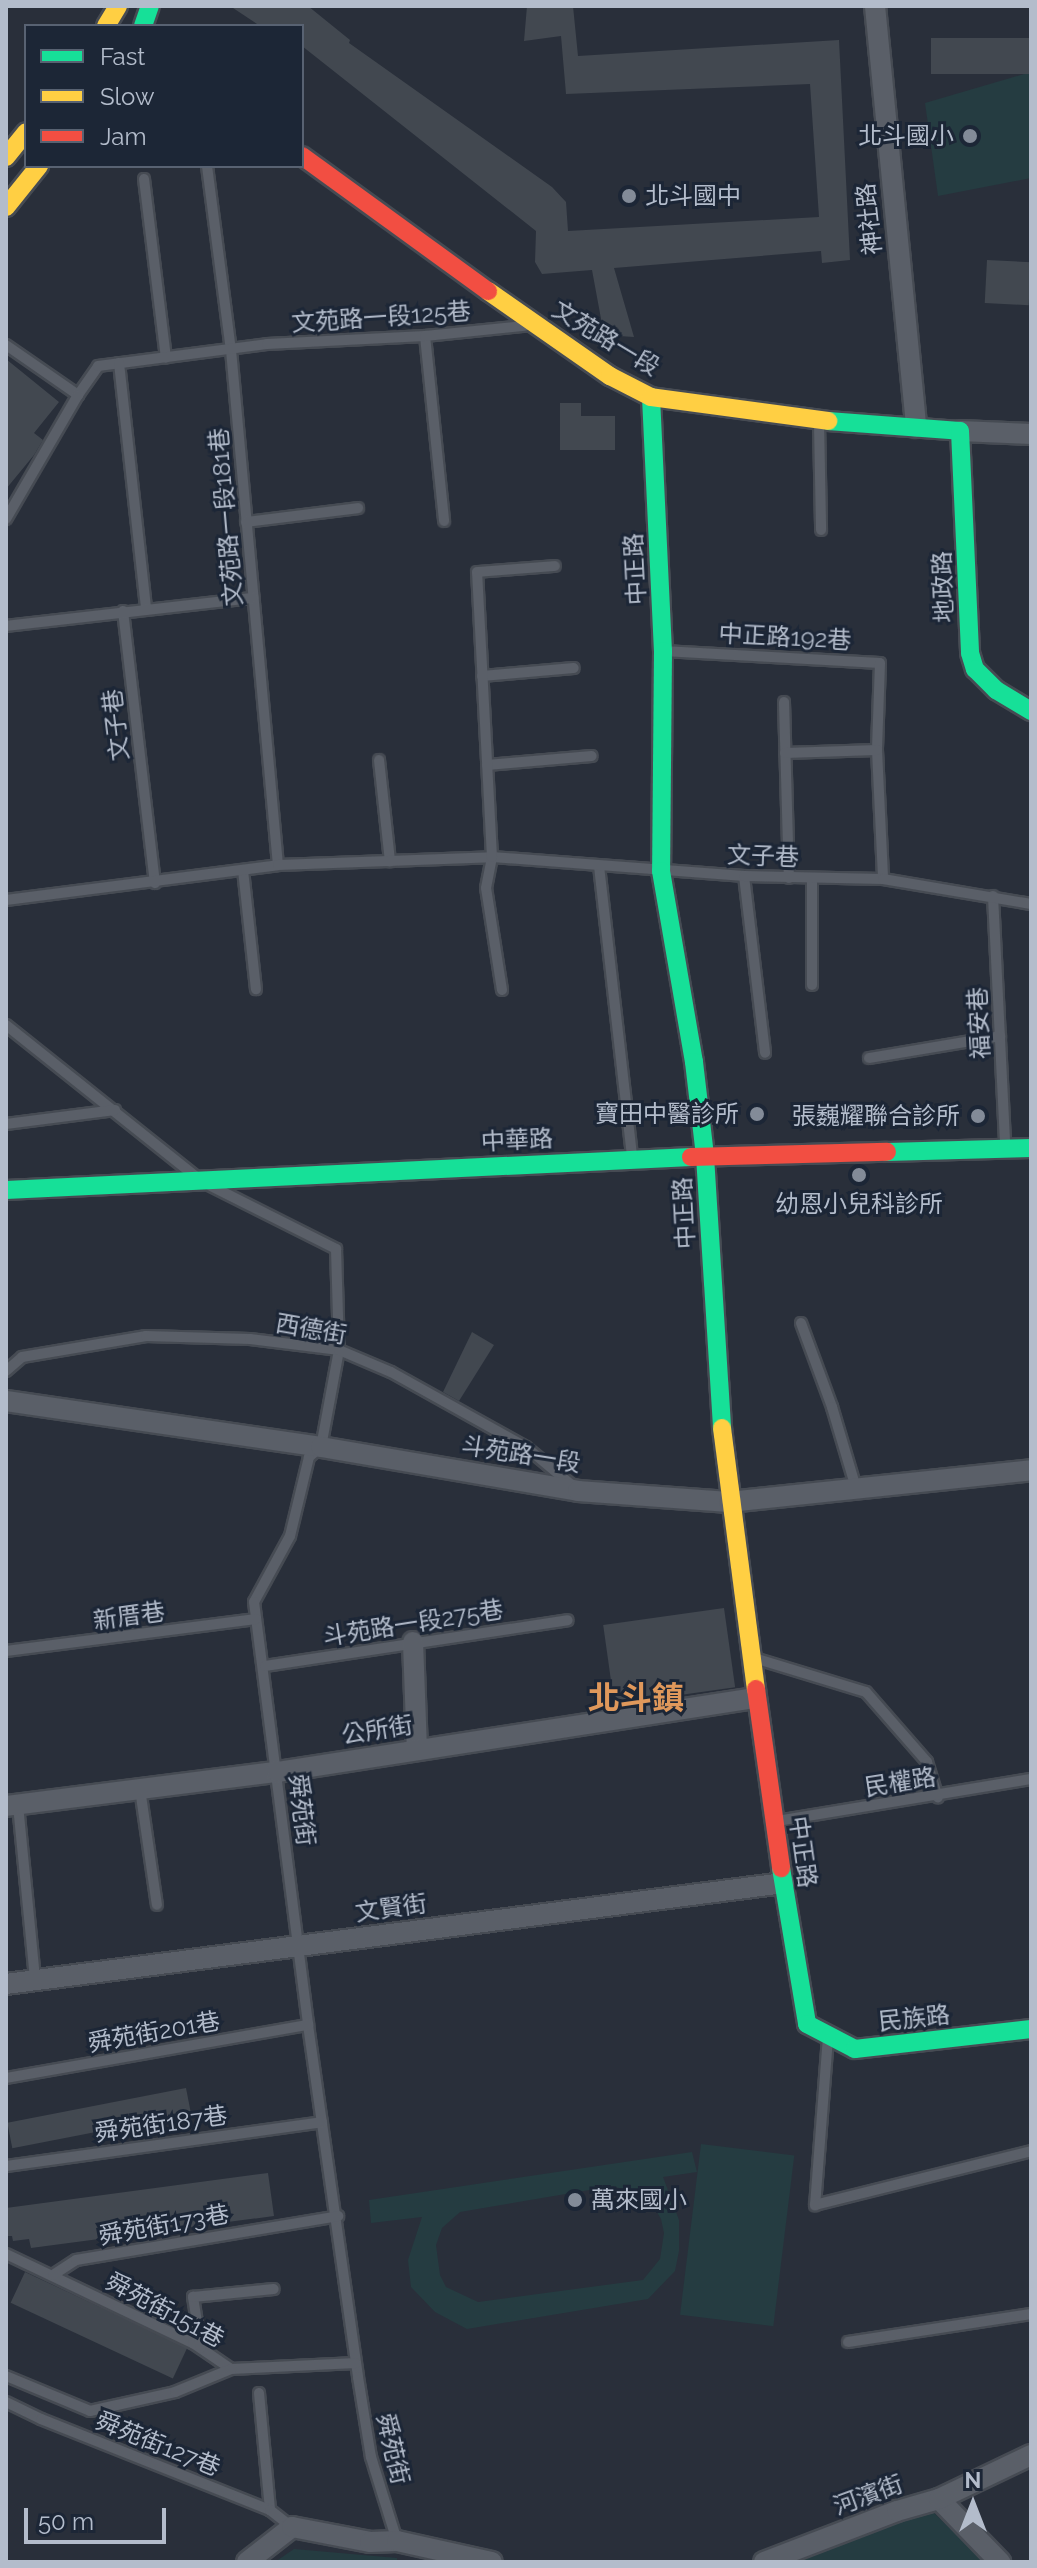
<!DOCTYPE html>
<meta charset="utf-8">
<style>
body{margin:0}
#map{position:relative;width:1037px;height:2568px;overflow:hidden;background:#292f3a;font-family:Raleway,"Noto Sans TC",sans-serif}
div>[style]{position:absolute}
[style*='--x']{left:calc(var(--x)*1px);top:calc(var(--y)*1px);width:calc(var(--w)*1px);rotate:calc(var(--a)*1deg)}
.green>*{inset:0;background:#253c41;transform-origin:0 0}
.building>*{inset:0;background:#424850;transform-origin:0 0}
.roads{filter:drop-shadow(2px 0 #464b53) drop-shadow(-2px 0 #464b53) drop-shadow(0 2px #464b53) drop-shadow(0 -2px #464b53)}
.lane>*{height:10px;margin:-5px;padding:0 5px;transform-origin:5px;border-radius:5px;background:#5a5f68}
.street>*{height:20px;margin:-10px;padding:0 10px;transform-origin:10px;border-radius:10px;background:#5a5f68}
.fast>*{height:18px;margin:-9px;padding:0 9px;transform-origin:9px;border-radius:9px;background:#16e098}
.slow>*{height:18px;margin:-9px;padding:0 9px;transform-origin:9px;border-radius:9px;background:#ffcf43}
.jam>*{height:18px;margin:-9px;padding:0 9px;transform-origin:9px;border-radius:9px;background:#f24e42}
.dots>*{width:22px;height:22px;translate:-50% -50%;box-sizing:border-box;border:4px solid #1c2636;border-radius:50%}
span{translate:-50% -50%;white-space:nowrap;text-align:center;line-height:1.15;-webkit-text-stroke:6px #1c2636;paint-order:stroke}
.poi-label{font-size:24px;color:#b3bccb}
.right{translate:-100% -50%;text-align:right}
.left{translate:0 -50%;text-align:left}
.street-label{font-size:24px;color:#b3bccb}
.district-label{font-size:32px;color:#df985b;font-weight:700}
.frame{position:absolute;inset:0;border:8px solid #b3bccb;pointer-events:none}
.legend{position:absolute;left:24px;top:24px;width:280px;height:144px;box-sizing:border-box;background:#1c2636;border:2px solid #586272;margin:0;padding:10px 14px;list-style:none;font-size:24px;color:#b3bccb}
.legend li{display:flex;align-items:center;gap:16px;height:40px}
.legend b{width:40px;border:2px solid #586272}
.north{position:absolute;left:933px;top:2464px;width:80px;height:80px;-webkit-text-stroke:6px #1c2636;paint-order:stroke;rotate:0deg;font-size:22px;font-weight:700;line-height:32px;text-align:center;color:#b3bccb}
.north::after{content:'';display:block;margin:auto;width:28px;height:36px;background:#b3bccb;clip-path:polygon(50% 0,100% 100%,50% 72%,0 100%)}
.scale{position:absolute;left:24px;top:2508px;width:142px;height:36px;box-sizing:border-box;border:4px solid #b3bccb;border-top:0;padding-left:10px;font-size:24px;line-height:28px;white-space:nowrap;color:#b3bccb;-webkit-text-stroke:6px #1c2636;paint-order:stroke}
</style>
<div id="map">
<div class="green">
<div style="clip-path:polygon(1031px 72px,1031px 178px,938px 196px,925px 103px)"></div>
<div style="left:701px;top:2144px;width:94px;height:172px;rotate:7deg"></div>
<div style="clip-path:polygon(evenodd,692px 2152px,697px 2172px,663px 2177px,679px 2220px,679px 2251px,675px 2271px,648px 2299px,467px 2329px,435px 2312px,411px 2287px,408px 2260px,422px 2217px,371px 2223px,369px 2200px,692px 2152px,613px 2186px,642px 2196px,653px 2205px,661px 2219px,664px 2233px,660px 2259px,643px 2280px,478px 2302px,446px 2287px,440px 2275px,436px 2245px,442px 2228px,460px 2212px,613px 2186px)"></div>
<div style="clip-path:polygon(931px 2510px,985px 2562px,784px 2562px)"></div>
<div style="clip-path:polygon(294px 2549px,397px 2558px,397px 2562px,275px 2562px)"></div>
</div>
<div class="building">
<div style="clip-path:polygon(230px 6px,308px 6px,350px 40px,349px 43px,552px 187px,566px 202px,568px 231px,819px 217px,810px 84px,566px 94px,561px 36px,524px 41px,527px 6px,573px 6px,578px 56px,839px 40px,850px 260px,822px 263px,821px 251px,614px 268px,634px 337px,604px 335px,592px 270px,542px 274px,535px 262px,536px 231px,302px 46px,302px 26px,260px 26px)"></div>
<div style="left:1031px;top:38px;width:36px;height:100px;rotate:90deg"></div>
<div style="left:987px;top:260px;width:44px;height:43px;rotate:3deg"></div>
<div style="clip-path:polygon(6px 359px,59px 402px,34px 433px,43px 440px,34px 455px,6px 489px)"></div>
<div style="clip-path:polygon(560px 403px,581px 403px,581px 416px,615px 416px,615px 450px,560px 450px)"></div>
<div style="clip-path:polygon(472px 1332px,494px 1345px,459px 1401px,443px 1392px)"></div>
<div style="left:724px;top:1608px;width:80px;height:122px;rotate:82deg"></div>
<div style="left:186px;top:2088px;width:26px;height:182px;rotate:79deg"></div>
<div style="clip-path:polygon(268px 2173px,274px 2216px,31px 2248px,29px 2239px,13px 2241px,12px 2236px,6px 2236px,6px 2208px)"></div>
<div style="left:25px;top:2272px;width:179px;height:34px;rotate:25deg"></div>
</div>
<div class="roads">
<div class="lane">
<div style="--x:207;--y:166;--w:186;--a:82.6"></div>
<div style="--x:231;--y:350;--w:517;--a:84.79"></div>
<div style="--x:144;--y:179;--w:180;--a:83"></div>
<div style="--x:425;--y:336;--w:186;--a:84.1"></div>
<div style="--x:6;--y:345;--w:88;--a:34.8"></div>
<div style="--x:78;--y:395;--w:35;--a:-55"></div>
<div style="--x:98;--y:366;--w:170;--a:-7.4"></div>
<div style="--x:267;--y:344;--w:158;--a:-2.9"></div>
<div style="--x:425;--y:336;--w:100;--a:-5.8"></div>
<div style="--x:119;--y:363;--w:247;--a:83.7"></div>
<div style="--x:819;--y:422;--w:108;--a:88.9"></div>
<div style="--x:6;--y:519;--w:143;--a:-59.9"></div>
<div style="--x:246;--y:522;--w:113;--a:-7.1"></div>
<div style="--x:123;--y:611;--w:274;--a:83.3"></div>
<div style="--x:6;--y:626;--w:249;--a:-6.5"></div>
<div style="--x:663;--y:651;--w:217;--a:3.2"></div>
<div style="--x:880;--y:663;--w:87;--a:92"></div>
<div style="--x:877;--y:750;--w:129;--a:87.3"></div>
<div style="--x:482;--y:676;--w:92;--a:-5"></div>
<div style="--x:784;--y:702;--w:176;--a:88.4"></div>
<div style="--x:785;--y:753;--w:92;--a:-1.9"></div>
<div style="--x:379;--y:760;--w:102;--a:83.8"></div>
<div style="--x:487;--y:765;--w:105;--a:-4.9"></div>
<div style="--x:599;--y:866;--w:290;--a:83.5"></div>
<div style="--x:243;--y:870;--w:120;--a:83.8"></div>
<div style="--x:744;--y:876;--w:178;--a:83.2"></div>
<div style="--x:812;--y:878;--w:107;--a:90"></div>
<div style="--x:993;--y:896;--w:249;--a:87.2"></div>
<div style="--x:6;--y:900;--w:274;--a:-7.3"></div>
<div style="--x:278;--y:865;--w:214;--a:-2.1"></div>
<div style="--x:492;--y:857;--w:253;--a:4.3"></div>
<div style="--x:744;--y:876;--w:139;--a:1.2"></div>
<div style="--x:883;--y:879;--w:150;--a:9.6"></div>
<div style="--x:502;--y:990;--w:103;--a:-98.9"></div>
<div style="--x:486;--y:888;--w:32;--a:-79"></div>
<div style="--x:492;--y:857;--w:285;--a:-93"></div>
<div style="--x:477;--y:572;--w:78;--a:-4.4"></div>
<div style="--x:6;--y:1025;--w:242;--a:38.6"></div>
<div style="--x:869;--y:1058;--w:133;--a:-9.5"></div>
<div style="--x:6;--y:1124;--w:110;--a:-7.3"></div>
<div style="--x:211;--y:1186;--w:140;--a:26.7"></div>
<div style="--x:336;--y:1249;--w:101;--a:88.3"></div>
<div style="--x:339;--y:1350;--w:99;--a:100.5"></div>
<div style="--x:321;--y:1447;--w:16;--a:140"></div>
<div style="--x:309;--y:1457;--w:81;--a:103.5"></div>
<div style="--x:290;--y:1536;--w:75;--a:118.6"></div>
<div style="--x:254;--y:1602;--w:426;--a:82.7"></div>
<div style="--x:308;--y:2025;--w:356;--a:81.9"></div>
<div style="--x:358;--y:2377;--w:81;--a:80.8"></div>
<div style="--x:371;--y:2457;--w:88;--a:72.8"></div>
<div style="--x:801;--y:1323;--w:90;--a:69.7"></div>
<div style="--x:832;--y:1407;--w:84;--a:73.5"></div>
<div style="--x:6;--y:1371;--w:21;--a:-41"></div>
<div style="--x:22;--y:1357;--w:126;--a:-9.6"></div>
<div style="--x:146;--y:1336;--w:104;--a:1.7"></div>
<div style="--x:250;--y:1339;--w:90;--a:7"></div>
<div style="--x:339;--y:1350;--w:56;--a:22.9"></div>
<div style="--x:391;--y:1372;--w:154;--a:29.1"></div>
<div style="--x:526;--y:1447;--w:62;--a:39.8"></div>
<div style="--x:6;--y:1651;--w:252;--a:-7.3"></div>
<div style="--x:754;--y:1658;--w:117;--a:16.9"></div>
<div style="--x:866;--y:1692;--w:93;--a:48.9"></div>
<div style="--x:927;--y:1762;--w:37;--a:73"></div>
<div style="--x:265;--y:1666;--w:306;--a:-8.6"></div>
<div style="--x:140;--y:1789;--w:117;--a:81.7"></div>
<div style="--x:18;--y:1805;--w:175;--a:84.4"></div>
<div style="--x:777;--y:1821;--w:257;--a:-9.4"></div>
<div style="--x:828;--y:2037;--w:169;--a:94.4"></div>
<div style="--x:815;--y:2205;--w:223;--a:-14"></div>
<div style="--x:6;--y:2078;--w:307;--a:-10"></div>
<div style="--x:6;--y:2166;--w:319;--a:-7.9"></div>
<div style="--x:6;--y:2254;--w:207;--a:25.5"></div>
<div style="--x:193;--y:2343;--w:46;--a:34.4"></div>
<div style="--x:231;--y:2369;--w:125;--a:-2.7"></div>
<div style="--x:53;--y:2275;--w:27;--a:-33"></div>
<div style="--x:76;--y:2260;--w:266;--a:-9.5"></div>
<div style="--x:848;--y:2342;--w:185;--a:-8.7"></div>
<div style="--x:201;--y:2348;--w:52;--a:-98.9"></div>
<div style="--x:193;--y:2297;--w:81;--a:-5.6"></div>
<div style="--x:6;--y:2376;--w:91;--a:22.6"></div>
<div style="--x:90;--y:2411;--w:87;--a:-12.6"></div>
<div style="--x:175;--y:2392;--w:61;--a:-22.3"></div>
<div style="--x:259;--y:2393;--w:118;--a:84.6"></div>
<div style="--x:6;--y:2402;--w:39;--a:26"></div>
<div style="--x:41;--y:2419;--w:246;--a:21.7"></div>
<div style="--x:270;--y:2510;--w:28;--a:38"></div>
</div>
<div class="street">
<div style="--x:875;--y:6;--w:423;--a:84.4"></div>
<div style="--x:960;--y:431;--w:71;--a:2.4"></div>
<div style="--x:6;--y:1401;--w:318;--a:8.3"></div>
<div style="--x:321;--y:1447;--w:261;--a:9.7"></div>
<div style="--x:578;--y:1491;--w:151;--a:4.2"></div>
<div style="--x:729;--y:1502;--w:304;--a:-6"></div>
<div style="--x:413;--y:1642;--w:108;--a:87.9"></div>
<div style="--x:6;--y:1806;--w:273;--a:-7.2"></div>
<div style="--x:277;--y:1772;--w:484;--a:-8.8"></div>
<div style="--x:6;--y:1984;--w:785;--a:-7.4"></div>
<div style="--x:939;--y:2499;--w:88;--a:45.9"></div>
<div style="--x:247;--y:2562;--w:57;--a:-37.9"></div>
<div style="--x:292;--y:2527;--w:79;--a:10.9"></div>
<div style="--x:370;--y:2542;--w:27;--a:-2"></div>
<div style="--x:397;--y:2541;--w:97;--a:12.5"></div>
<div style="--x:764;--y:2562;--w:142;--a:-21"></div>
<div style="--x:897;--y:2511;--w:44;--a:-15.9"></div>
<div style="--x:939;--y:2499;--w:102;--a:-25.6"></div>
</div>
<div class="fast">
<div style="--x:143;--y:26;--w:21;--a:-71"></div>
<div style="--x:651;--y:397;--w:254;--a:87.3"></div>
<div style="--x:663;--y:651;--w:220;--a:90.5"></div>
<div style="--x:661;--y:871;--w:194;--a:80.2"></div>
<div style="--x:694;--y:1062;--w:95;--a:83.3"></div>
<div style="--x:705;--y:1156;--w:273;--a:86.4"></div>
<div style="--x:828;--y:421;--w:132;--a:4.3"></div>
<div style="--x:960;--y:431;--w:222;--a:87.4"></div>
<div style="--x:970;--y:653;--w:17;--a:73"></div>
<div style="--x:975;--y:669;--w:30;--a:45"></div>
<div style="--x:996;--y:690;--w:41;--a:31"></div>
<div style="--x:887;--y:1152;--w:144;--a:-1.6"></div>
<div style="--x:6;--y:1190;--w:686;--a:-2.76"></div>
<div style="--x:781;--y:1868;--w:158;--a:80.5"></div>
<div style="--x:807;--y:2024;--w:54;--a:27.5"></div>
<div style="--x:855;--y:2049;--w:177;--a:-6.5"></div>
</div>
<div class="slow">
<div style="--x:106;--y:26;--w:23;--a:-59"></div>
<div style="--x:6;--y:157;--w:32;--a:-51"></div>
<div style="--x:6;--y:207;--w:53;--a:-51.2"></div>
<div style="--x:488;--y:291;--w:149;--a:34.9"></div>
<div style="--x:610;--y:376;--w:46;--a:27.1"></div>
<div style="--x:651;--y:397;--w:179;--a:7.7"></div>
<div style="--x:722;--y:1428;--w:263;--a:82.6"></div>
</div>
<div class="jam">
<div style="--x:302;--y:156;--w:230;--a:36"></div>
<div style="--x:691;--y:1157;--w:196;--a:-1.5"></div>
<div style="--x:756;--y:1689;--w:181;--a:82"></div>
</div>
</div>
<div class="dots">
<div style="left:970px;top:136px;background:#838b98"></div>
<div style="left:629px;top:196px;background:#838b98"></div>
<div style="left:757px;top:1114px;background:#838b98"></div>
<div style="left:978px;top:1116px;background:#838b98"></div>
<div style="left:859px;top:1175px;background:#838b98"></div>
<div style="left:575px;top:2200px;background:#838b98"></div>
</div>
<div class="poi-label">
<span class="right" style="left:954px;top:136px">北斗國小</span>
<span class="left" style="left:645px;top:196px">北斗國中</span>
<span class="right" style="left:739px;top:1114px">寶田中醫診所</span>
<span class="right" style="left:960px;top:1116px">張巍耀聯合診所</span>
<span style="left:859px;top:1204px">幼恩小兒科診所</span>
<span class="left" style="left:591px;top:2200px">萬來國小</span>
</div>
<div class="street-label">
<span style="left:869px;top:219px;rotate:-96deg">神社路</span>
<span style="left:381px;top:317px;rotate:-4deg">文苑路一段125巷</span>
<span style="left:606px;top:338px;rotate:31deg">文苑路一段</span>
<span style="left:226px;top:517px;rotate:-95deg">文苑路一段181巷</span>
<span style="left:635px;top:569px;rotate:-93deg">中正路</span>
<span style="left:943px;top:587px;rotate:-92deg">地政路</span>
<span style="left:785px;top:637px;rotate:3deg">中正路192巷</span>
<span style="left:116px;top:725px;rotate:-97deg">文子巷</span>
<span style="left:763px;top:856px;rotate:2deg">文子巷</span>
<span style="left:979px;top:1023px;rotate:-93deg">福安巷</span>
<span style="left:517px;top:1140px;rotate:-3deg">中華路</span>
<span style="left:684px;top:1213px;rotate:-93deg">中正路</span>
<span style="left:311px;top:1329px;rotate:10deg">西德街</span>
<span style="left:521px;top:1454px;rotate:9deg">斗苑路一段</span>
<span style="left:129px;top:1616px;rotate:-8deg">新厝巷</span>
<span style="left:413px;top:1623px;rotate:-9deg">斗苑路一段275巷</span>
<span style="left:377px;top:1730px;rotate:-9deg">公所街</span>
<span style="left:900px;top:1782px;rotate:-9deg">民權路</span>
<span style="left:302px;top:1810px;rotate:83deg">舜苑街</span>
<span style="left:803px;top:1852px;rotate:82deg">中正路</span>
<span style="left:391px;top:1908px;rotate:-8deg">文賢街</span>
<span style="left:914px;top:2018px;rotate:-6deg">民族路</span>
<span style="left:154px;top:2032px;rotate:-10deg">舜苑街201巷</span>
<span style="left:161px;top:2124px;rotate:-8deg">舜苑街187巷</span>
<span style="left:164px;top:2225px;rotate:-10deg">舜苑街173巷</span>
<span style="left:165px;top:2310px;rotate:28deg">舜苑街151巷</span>
<span style="left:158px;top:2444px;rotate:22deg">舜苑街127巷</span>
<span style="left:393px;top:2449px;rotate:77deg">舜苑街</span>
<span style="left:868px;top:2495px;rotate:-20deg">河濱街</span>
</div>
<div class="district-label">
<span style="left:636px;top:1698px">北斗鎮</span>
</div>
<div class="frame"></div>
<ul class="legend">
<li><b style="height:10px;background:#16e098"></b>Fast</li>
<li><b style="height:10px;background:#ffcf43"></b>Slow</li>
<li><b style="height:10px;background:#f24e42"></b>Jam</li>
</ul>
<div class="north">N</div>
<div class="scale">50 m</div>
</div>
